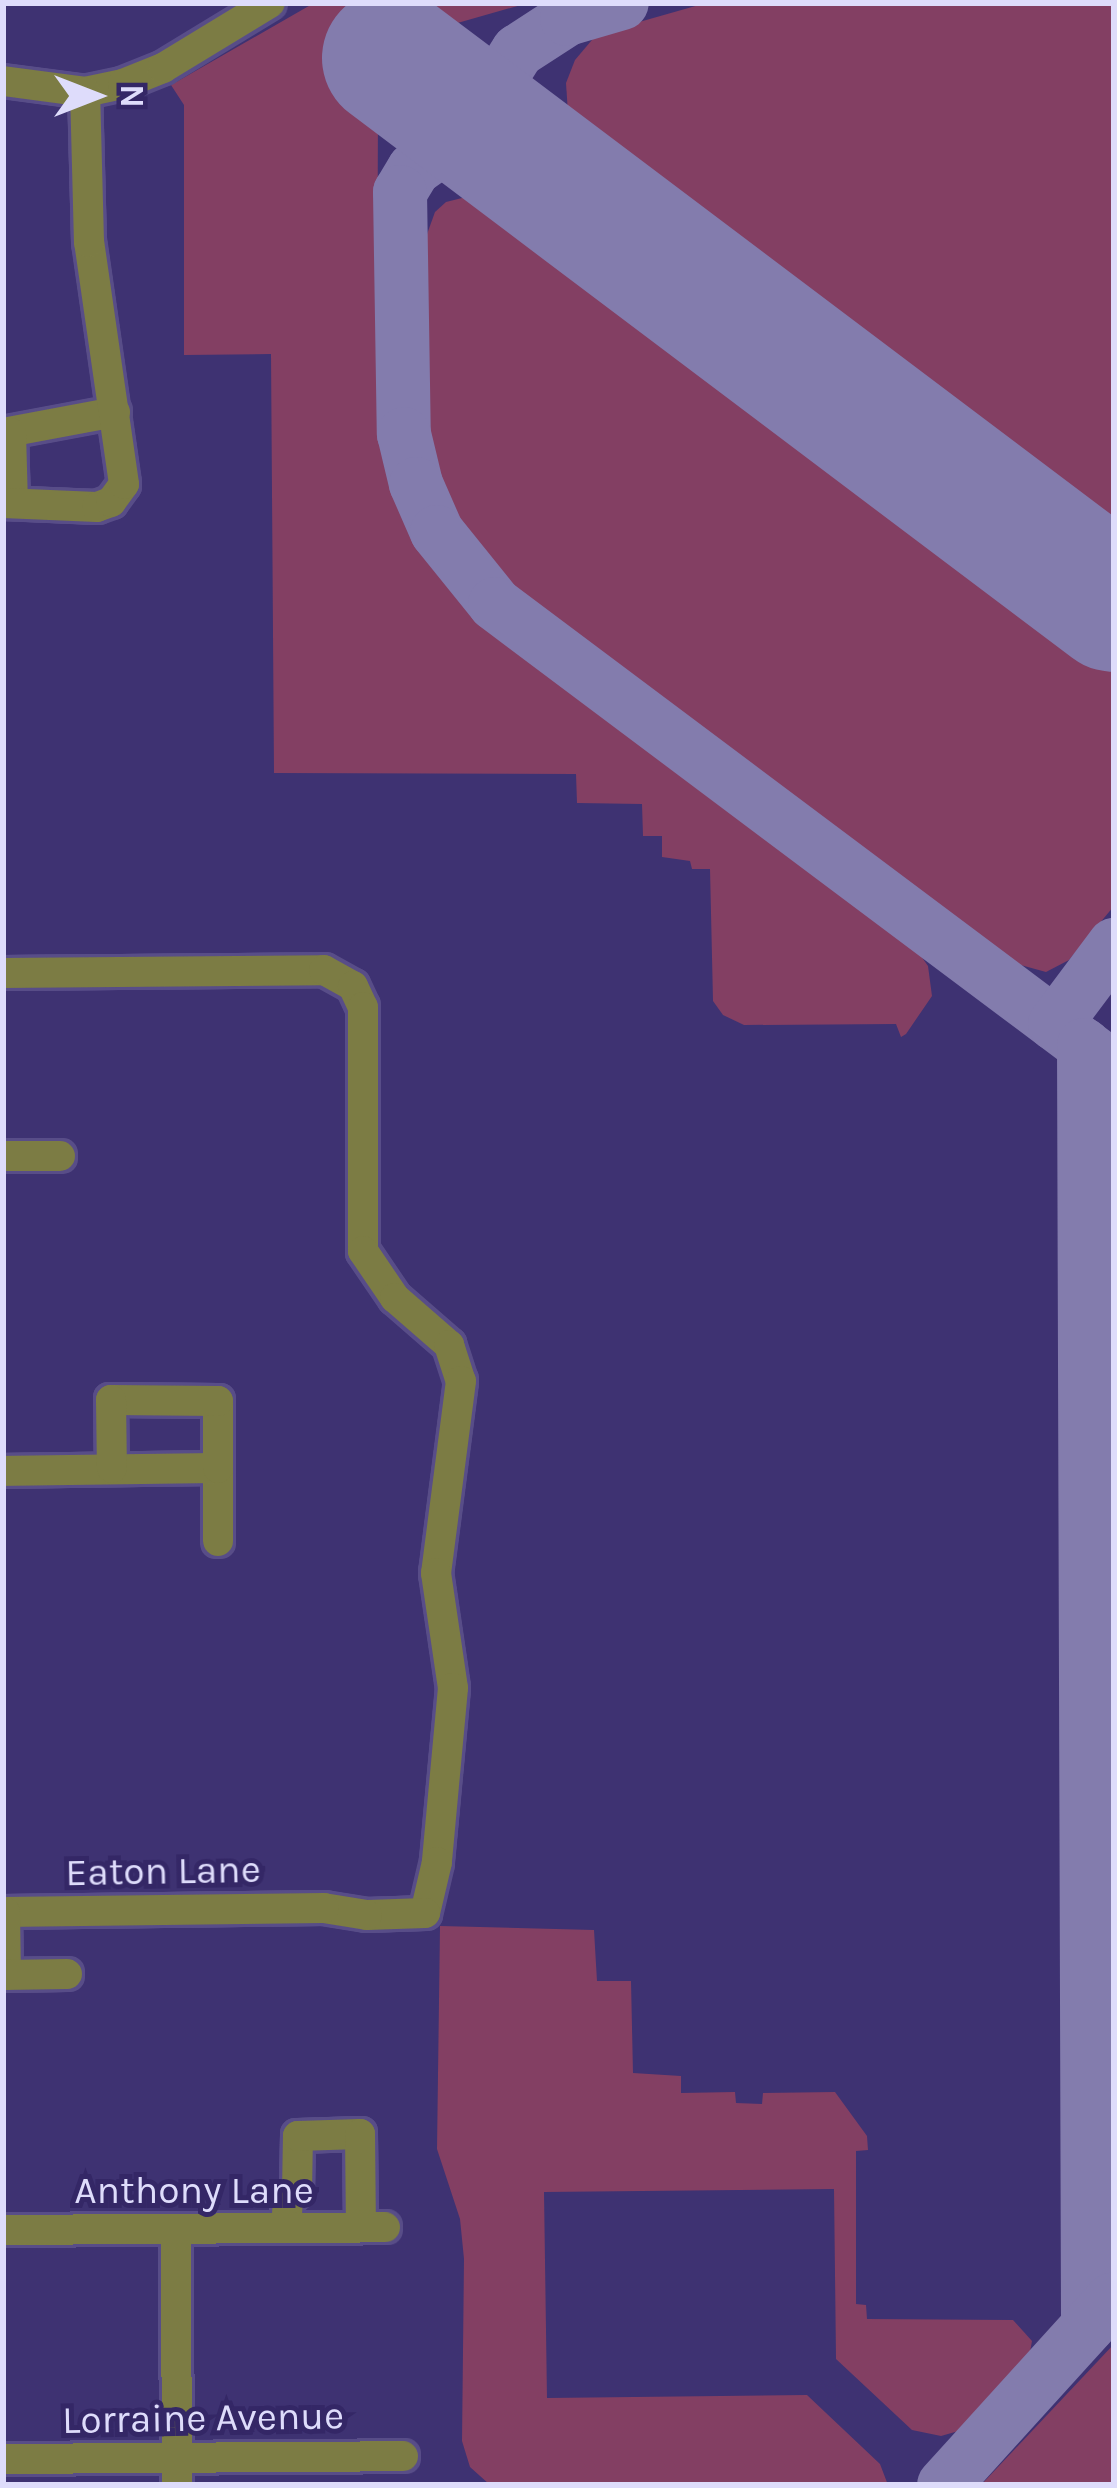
<!DOCTYPE html>
<style>
body{margin:0}
#map{position:relative;width:1117px;height:2488px;overflow:hidden;background:#3e3272;font-family:Karla,sans-serif}
div>[style]{position:absolute}
[style*='--x']{left:calc(var(--x)*1px);top:calc(var(--y)*1px);width:calc(var(--w)*1px);rotate:calc(var(--a)*1deg)}
.green>*{inset:0;background:#833f63}
.taxiway>*{height:54px;margin:-27px;padding:0 27px;transform-origin:27px;border-radius:27px;background:#837cad}
.runway>*{height:138px;margin:-69px;padding:0 69px;transform-origin:69px;border-radius:69px;background:#837cad}
.roads{filter:drop-shadow(3px 0 #584d88) drop-shadow(-3px 0 #584d88) drop-shadow(0 3px #584d88) drop-shadow(0 -3px #584d88)}
.minor>*{height:30px;margin:-15px;padding:0 15px;transform-origin:15px;border-radius:15px;background:#7c7c44}
span{translate:-50% -50%;white-space:nowrap;text-align:center;line-height:1.15;-webkit-text-stroke:10px #342766;paint-order:stroke}
.street-label{font-size:39px;color:#dedcfb}
.frame{position:absolute;inset:0;border:6px solid #dedcfb;pointer-events:none}
.north{position:absolute;left:36px;top:36px;width:120px;height:120px;-webkit-text-stroke:9px #342766;paint-order:stroke;rotate:90deg;font-size:33px;font-weight:700;line-height:48px;text-align:center;color:#dedcfb}
.north::after{content:'';display:block;margin:auto;width:42px;height:54px;background:#dedcfb;clip-path:polygon(50% 0,100% 100%,50% 72%,0 100%)}
</style>
<div id="map">
<div class="green">
<div style="clip-path:polygon(314px 3px,528px 3px,433px 30px,418px 20px,362px 94px,378px 106px,377px 405px,386px 468px,399px 507px,432px 568px,478px 621px,916px 949px,928px 966px,932px 996px,906px 1034px,901px 1037px,896px 1024px,744px 1025px,723px 1015px,713px 1001px,710px 869px,692px 869px,690px 861px,662px 857px,662px 836px,643px 836px,642px 804px,577px 803px,576px 774px,274px 773px,271px 354px,184px 355px,184px 105px,171px 85px)"></div>
<div style="clip-path:polygon(706px 3px,1114px 3px,1114px 543px,582px 143px,568px 113px,566px 83px,575px 60px,597px 34px)"></div>
<div style="clip-path:polygon(490px 191px,1114px 660px,1114px 906px,1069px 960px,1046px 972px,1010px 962px,526px 598px,468px 538px,439px 478px,427px 432px,422px 248px,435px 212px,446px 202px)"></div>
<div style="clip-path:polygon(1114px 1171px,1114px 2141px,1102px 2118px,1105px 1202px)"></div>
<div style="clip-path:polygon(440px 1926px,594px 1930px,597px 1981px,631px 1981px,633px 2073px,681px 2076px,681px 2093px,735px 2092px,736px 2103px,762px 2104px,763px 2093px,835px 2092px,867px 2136px,868px 2150px,856px 2151px,856px 2304px,866px 2305px,867px 2319px,1013px 2320px,1032px 2341px,1028px 2363px,962px 2430px,941px 2436px,912px 2430px,836px 2359px,834px 2189px,544px 2192px,547px 2398px,807px 2395px,880px 2464px,888px 2485px,489px 2484px,470px 2467px,462px 2441px,464px 2259px,460px 2219px,437px 2149px)"></div>
<div style="clip-path:polygon(1114px 2344px,1114px 2485px,981px 2485px)"></div>
</div>
<div class="taxiway">
<div style="--x:523;--y:157;--w:33;--a:-159"></div>
<div style="--x:492;--y:145;--w:56;--a:171.7"></div>
<div style="--x:437;--y:153;--w:28;--a:145"></div>
<div style="--x:414;--y:169;--w:27;--a:121"></div>
<div style="--x:400;--y:192;--w:242;--a:89.1"></div>
<div style="--x:404;--y:434;--w:51;--a:76.5"></div>
<div style="--x:416;--y:484;--w:52;--a:66.4"></div>
<div style="--x:437;--y:532;--w:92;--a:51.1"></div>
<div style="--x:495;--y:604;--w:774;--a:36.86"></div>
<div style="--x:523;--y:157;--w:28;--a:-128"></div>
<div style="--x:506;--y:135;--w:26;--a:-108"></div>
<div style="--x:498;--y:110;--w:37;--a:-81"></div>
<div style="--x:504;--y:73;--w:26;--a:-58"></div>
<div style="--x:518;--y:51;--w:59;--a:-33.1"></div>
<div style="--x:567;--y:19;--w:57;--a:-16.2"></div>
<div style="--x:1055;--y:1024;--w:99;--a:-53.2"></div>
<div style="--x:1084;--y:1045;--w:1281;--a:89.82"></div>
<div style="--x:944;--y:2485;--w:250;--a:-47.8"></div>
</div>
<div class="runway">
<div style="--x:391;--y:58;--w:905;--a:37.01"></div>
</div>
<div class="roads">
<div class="minor">
<div style="--x:3;--y:81;--w:83;--a:7.6"></div>
<div style="--x:85;--y:92;--w:39;--a:-12"></div>
<div style="--x:123;--y:84;--w:43;--a:-21.8"></div>
<div style="--x:163;--y:68;--w:125;--a:-31.3"></div>
<div style="--x:3;--y:433;--w:114;--a:-10.6"></div>
<div style="--x:11;--y:433;--w:70;--a:88.4"></div>
<div style="--x:3;--y:503;--w:94;--a:2.4"></div>
<div style="--x:97;--y:507;--w:15;--a:-20"></div>
<div style="--x:111;--y:502;--w:22;--a:-54"></div>
<div style="--x:124;--y:484;--w:245;--a:-98.2"></div>
<div style="--x:89;--y:242;--w:150;--a:-91.5"></div>
<div style="--x:3;--y:973;--w:321;--a:-0.5"></div>
<div style="--x:324;--y:970;--w:33;--a:29"></div>
<div style="--x:353;--y:986;--w:23;--a:65"></div>
<div style="--x:363;--y:1007;--w:244;--a:90"></div>
<div style="--x:363;--y:1251;--w:57;--a:55.8"></div>
<div style="--x:395;--y:1298;--w:72;--a:41"></div>
<div style="--x:449;--y:1345;--w:38;--a:72"></div>
<div style="--x:461;--y:1381;--w:194;--a:97.4"></div>
<div style="--x:436;--y:1573;--w:116;--a:81.6"></div>
<div style="--x:453;--y:1688;--w:175;--a:95.3"></div>
<div style="--x:437;--y:1862;--w:52;--a:103.2"></div>
<div style="--x:425;--y:1913;--w:58;--a:178"></div>
<div style="--x:367;--y:1915;--w:44;--a:-170.8"></div>
<div style="--x:324;--y:1908;--w:321;--a:179.3"></div>
<div style="--x:3;--y:1156;--w:57;--a:0"></div>
<div style="--x:218;--y:1468;--w:73;--a:90"></div>
<div style="--x:3;--y:1471;--w:215;--a:-0.8"></div>
<div style="--x:218;--y:1468;--w:67;--a:-90"></div>
<div style="--x:218;--y:1401;--w:107;--a:-179.5"></div>
<div style="--x:111;--y:1400;--w:68;--a:89.2"></div>
<div style="--x:5;--y:1912;--w:63;--a:89.1"></div>
<div style="--x:3;--y:1975;--w:64;--a:-0.9"></div>
<div style="--x:286;--y:2228;--w:28;--a:-86"></div>
<div style="--x:288;--y:2200;--w:12;--a:-42"></div>
<div style="--x:297;--y:2192;--w:56;--a:-89"></div>
<div style="--x:298;--y:2136;--w:62;--a:-1.8"></div>
<div style="--x:360;--y:2134;--w:93;--a:89.4"></div>
<div style="--x:176;--y:2229;--w:256;--a:89.8"></div>
<div style="--x:3;--y:2230;--w:382;--a:-0.4"></div>
<div style="--x:3;--y:2459;--w:400;--a:-0.4"></div>
</div>
</div>
<div class="street-label">
<span style="left:163px;top:1871px;rotate:-1deg">Eaton Lane</span>
<span style="left:194px;top:2190px">Anthony Lane</span>
<span style="left:203px;top:2418px;rotate:-1deg">Lorraine Avenue</span>
</div>
<div class="frame"></div>
<div class="north">N</div>
</div>
